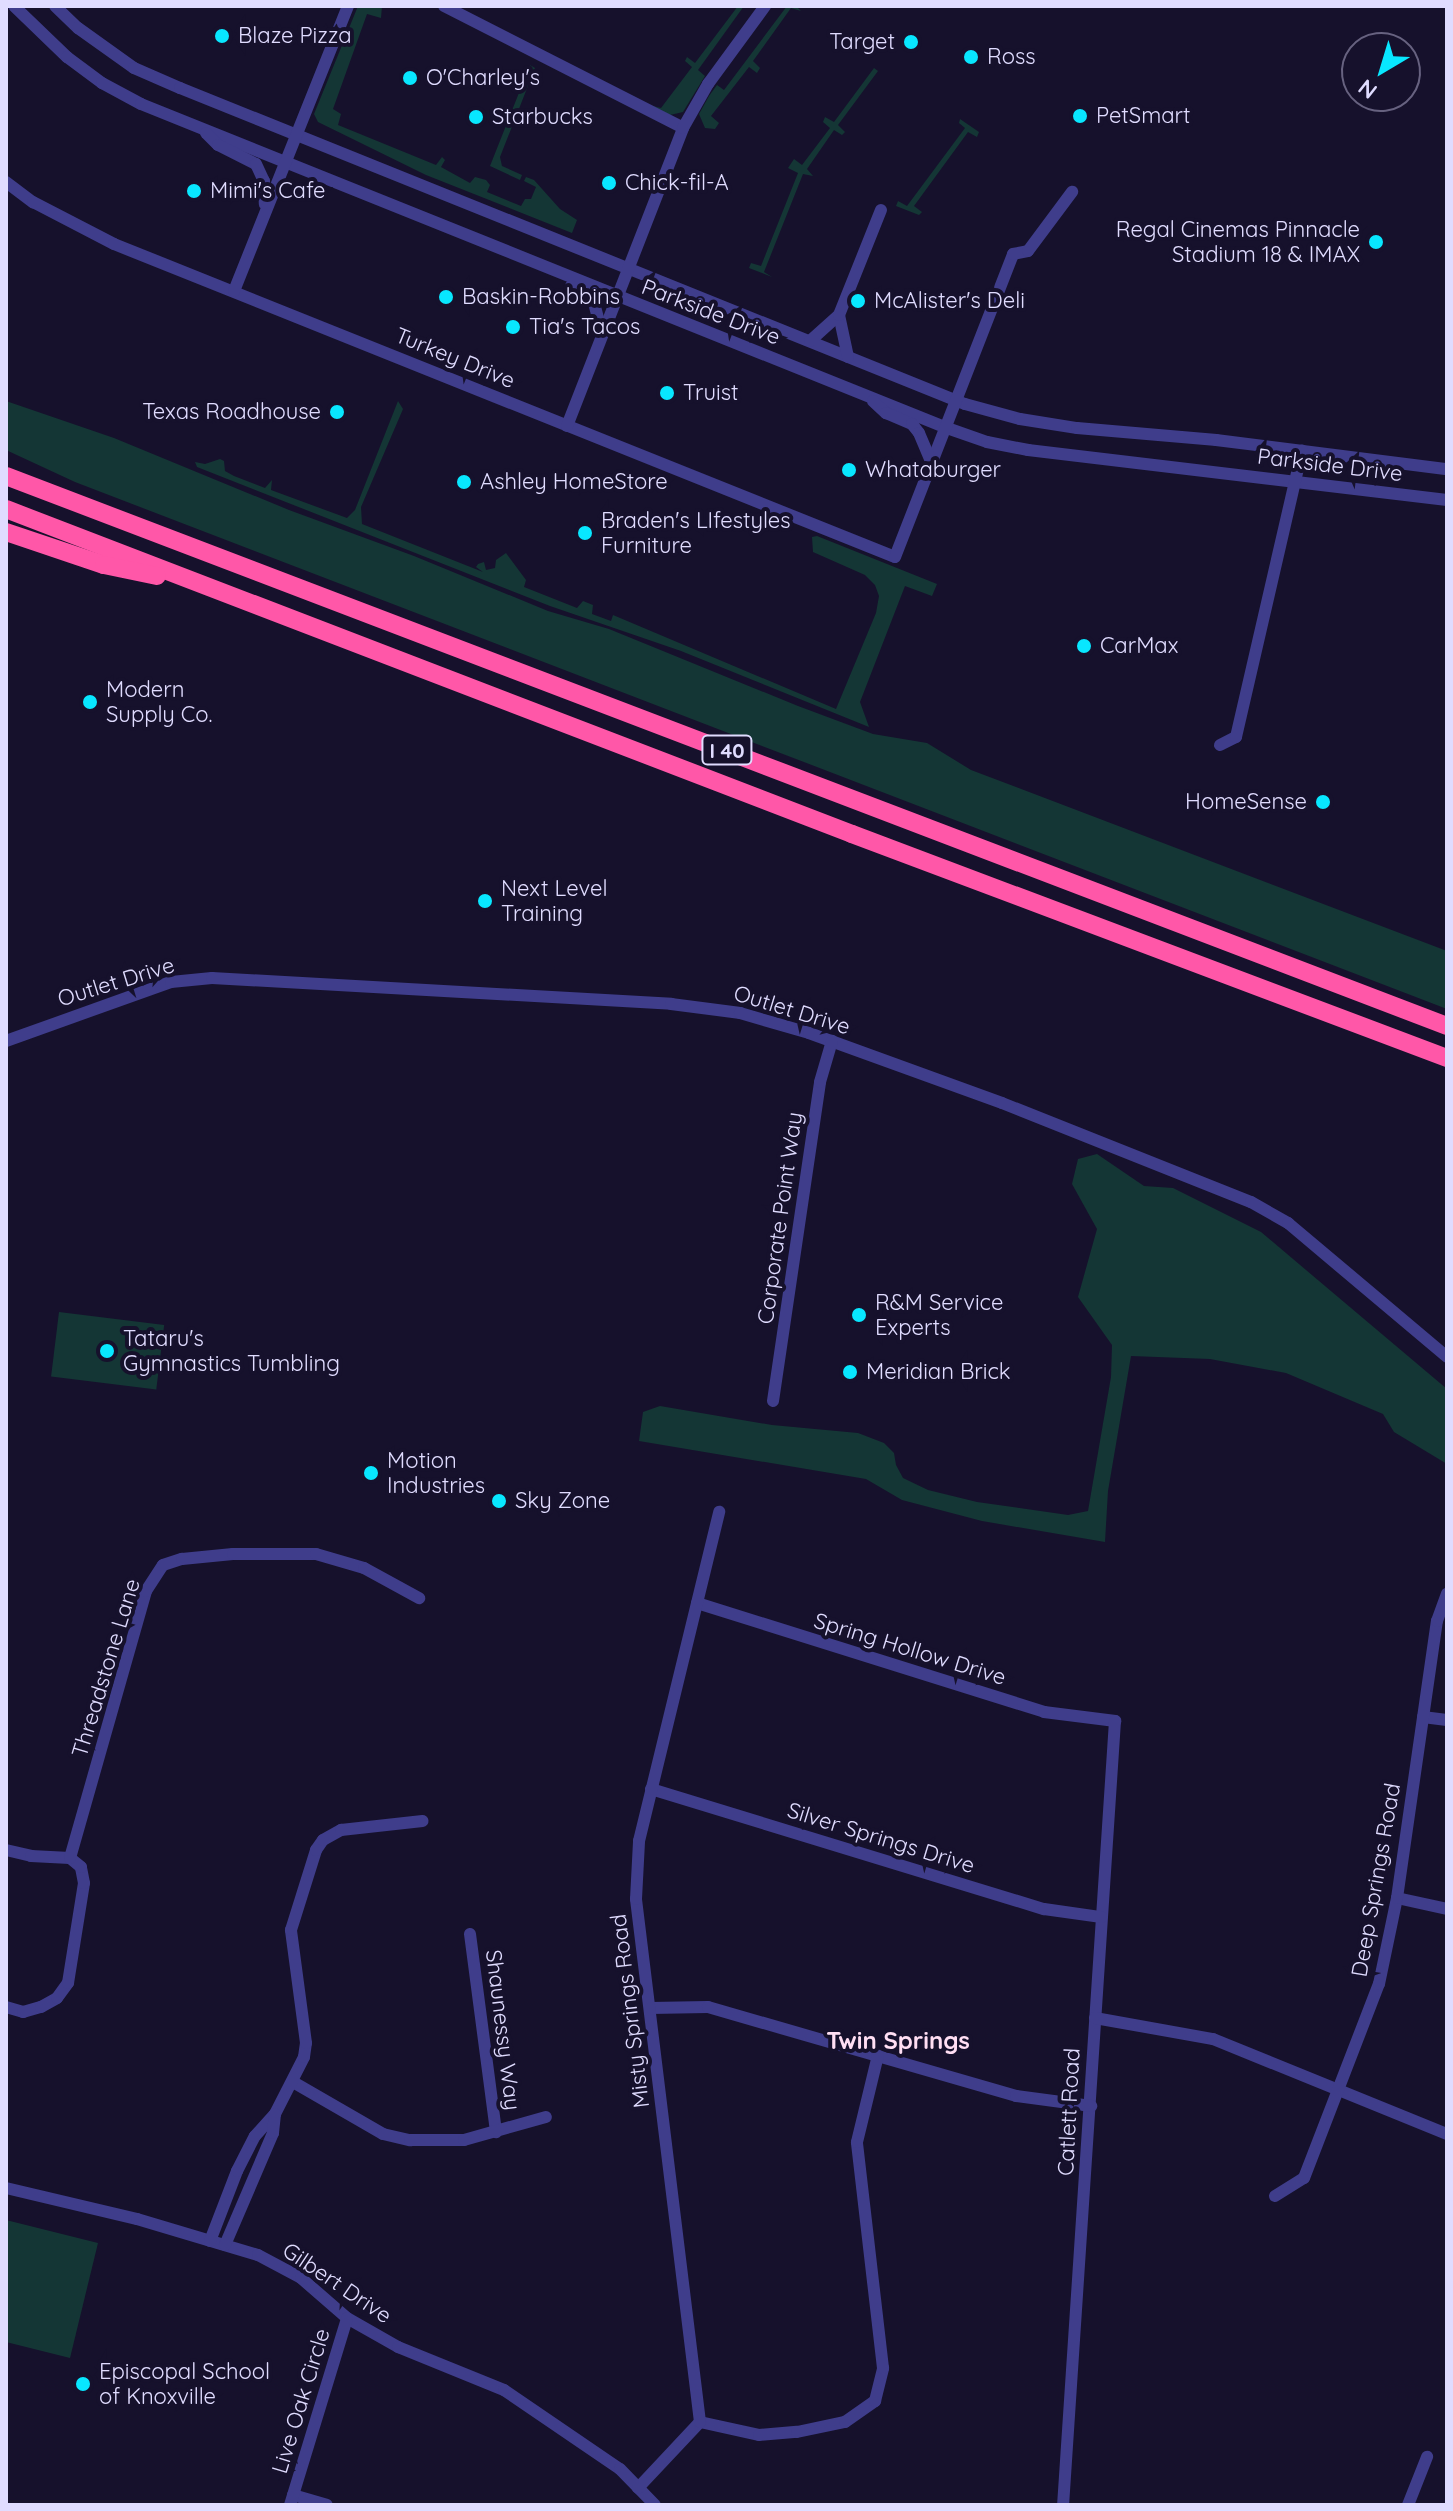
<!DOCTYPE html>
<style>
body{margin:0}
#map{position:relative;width:1453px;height:2511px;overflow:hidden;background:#16112c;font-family:Quicksand,sans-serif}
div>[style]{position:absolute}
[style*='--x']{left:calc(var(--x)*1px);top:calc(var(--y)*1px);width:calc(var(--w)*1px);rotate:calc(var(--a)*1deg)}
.green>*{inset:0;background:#143635;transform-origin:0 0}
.minor>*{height:12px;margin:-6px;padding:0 6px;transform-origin:6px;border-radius:6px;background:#3f3d8b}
.highway>*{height:18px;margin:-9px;padding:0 9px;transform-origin:9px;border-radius:9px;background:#ff57a8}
.dots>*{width:22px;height:22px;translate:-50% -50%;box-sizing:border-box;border:4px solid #16112c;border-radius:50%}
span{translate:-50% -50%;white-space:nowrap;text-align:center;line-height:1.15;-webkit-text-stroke:8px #16112c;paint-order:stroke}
.shield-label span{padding:2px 6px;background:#16112c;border:2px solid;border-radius:6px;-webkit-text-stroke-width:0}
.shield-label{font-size:20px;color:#e0dcff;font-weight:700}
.poi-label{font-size:22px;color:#e0dcff}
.left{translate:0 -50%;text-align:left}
.right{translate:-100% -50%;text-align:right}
.street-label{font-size:22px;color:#e0dcff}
.neighbourhood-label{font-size:24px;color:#ffdef3;font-weight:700}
.frame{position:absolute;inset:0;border:8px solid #e0dcff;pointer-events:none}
.north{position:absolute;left:1341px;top:32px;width:80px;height:80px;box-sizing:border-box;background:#16112c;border:2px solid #676280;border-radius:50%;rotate:218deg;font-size:22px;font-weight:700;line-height:32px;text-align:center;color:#e0dcff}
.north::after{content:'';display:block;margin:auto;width:28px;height:36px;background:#08e7ff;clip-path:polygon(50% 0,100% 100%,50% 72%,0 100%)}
</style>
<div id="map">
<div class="green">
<div style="clip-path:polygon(358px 6px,382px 6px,381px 18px,367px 14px,333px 109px,341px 114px,338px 125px,436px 165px,442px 157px,445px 160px,441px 167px,470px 183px,475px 177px,486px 180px,490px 185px,487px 192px,521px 206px,525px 199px,531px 199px,536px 187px,524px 181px,526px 177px,534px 180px,560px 209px,577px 220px,572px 233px,426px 175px,318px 122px,314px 114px)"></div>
<div style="clip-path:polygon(738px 6px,744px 6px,698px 70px,705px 76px,683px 112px,670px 115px,653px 106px,661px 108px,692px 67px,685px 61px,687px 57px,695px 63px)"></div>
<div style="clip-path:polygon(787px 6px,796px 6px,801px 11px,791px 8px,753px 61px,760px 68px,757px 73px,749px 67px,711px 116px,719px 123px,715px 129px,705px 128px,699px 114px,709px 96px,717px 85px,724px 90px)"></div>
<div style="clip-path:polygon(530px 65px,535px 68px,500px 157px,502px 166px,522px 175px,520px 180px,490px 166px)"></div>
<div style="clip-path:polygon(874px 68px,878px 71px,838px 125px,845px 132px,842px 135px,834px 130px,807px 169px,813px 176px,803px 174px,764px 272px,772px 277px,749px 268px,751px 263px,761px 266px,798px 173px,788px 168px,794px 159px,802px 165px,830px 128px,823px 122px,825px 117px,834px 122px)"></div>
<div style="clip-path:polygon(960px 119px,979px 132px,977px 137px,968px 132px,914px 206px,922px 212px,919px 215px,896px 206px,898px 201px,907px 206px,965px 128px,959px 123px)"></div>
<div style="clip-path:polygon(6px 401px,114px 438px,289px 510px,414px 556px,548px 611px,609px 629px,798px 706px,873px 734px,927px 743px,971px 770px,1447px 951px,1447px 1009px,75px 482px,6px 450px)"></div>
<div style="clip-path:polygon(398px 401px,403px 409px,361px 507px,362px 524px,483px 572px,476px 567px,478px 564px,484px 562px,486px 570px,495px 568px,496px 560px,506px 553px,526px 580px,524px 587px,577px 608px,583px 601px,593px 605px,592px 614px,611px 621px,613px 615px,836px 709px,876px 613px,879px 596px,875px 585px,865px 575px,813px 552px,812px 537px,817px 536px,937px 584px,932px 596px,905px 586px,860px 702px,869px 727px,681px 651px,550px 606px,197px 467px,195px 462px,205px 464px,220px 459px,224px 461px,225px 471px,234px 476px,265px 488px,272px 480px,271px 490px,347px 518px,355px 510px)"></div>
<div style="clip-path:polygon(1097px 1154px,1144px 1186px,1173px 1188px,1261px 1232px,1447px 1389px,1447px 1464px,1394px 1432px,1383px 1414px,1286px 1373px,1210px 1359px,1131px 1356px,1108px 1491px,1105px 1542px,982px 1521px,902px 1500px,866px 1479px,639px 1441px,643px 1412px,660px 1406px,772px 1425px,858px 1433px,884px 1443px,894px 1453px,896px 1465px,903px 1478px,928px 1490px,977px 1502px,1068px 1515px,1088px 1511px,1111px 1377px,1112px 1345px,1078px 1297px,1097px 1229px,1072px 1184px,1078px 1159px)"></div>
<div style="left:59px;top:1312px;width:106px;height:65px;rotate:7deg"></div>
<div style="clip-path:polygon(6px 2220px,98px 2243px,70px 2358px,6px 2342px)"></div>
</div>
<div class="minor">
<div style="--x:14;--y:6;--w:74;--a:43.9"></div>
<div style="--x:67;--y:57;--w:44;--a:36.6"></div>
<div style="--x:102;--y:83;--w:44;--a:28.3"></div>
<div style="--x:141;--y:104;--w:869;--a:21.9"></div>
<div style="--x:947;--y:428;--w:42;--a:19.3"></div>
<div style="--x:987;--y:442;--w:42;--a:11"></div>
<div style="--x:1028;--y:450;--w:422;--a:6.8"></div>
<div style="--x:55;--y:6;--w:32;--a:44"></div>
<div style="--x:78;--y:28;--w:69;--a:35.5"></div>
<div style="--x:134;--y:68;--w:50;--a:23.5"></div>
<div style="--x:180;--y:88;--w:846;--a:21.93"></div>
<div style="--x:965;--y:404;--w:57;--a:15.3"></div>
<div style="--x:1020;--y:419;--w:58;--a:9"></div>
<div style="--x:1077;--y:428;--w:140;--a:4.9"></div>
<div style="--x:1216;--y:440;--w:233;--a:7.2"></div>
<div style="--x:444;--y:6;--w:268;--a:27"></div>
<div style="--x:206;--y:133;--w:17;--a:45"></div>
<div style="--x:218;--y:145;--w:42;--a:26.6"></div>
<div style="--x:256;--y:164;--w:19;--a:65"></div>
<div style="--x:264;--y:181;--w:23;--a:88"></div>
<div style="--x:6;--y:182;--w:34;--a:37"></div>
<div style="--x:33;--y:202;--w:91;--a:27.4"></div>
<div style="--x:114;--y:244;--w:841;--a:21.84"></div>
<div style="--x:895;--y:557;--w:325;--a:-68.7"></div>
<div style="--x:1013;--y:254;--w:15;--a:-11"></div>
<div style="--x:1028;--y:251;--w:74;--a:-53.3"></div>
<div style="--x:571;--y:286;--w:29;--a:36"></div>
<div style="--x:594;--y:303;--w:31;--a:75"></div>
<div style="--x:234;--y:291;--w:307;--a:-68.2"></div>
<div style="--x:839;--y:315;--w:43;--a:77.9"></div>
<div style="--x:810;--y:341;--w:39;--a:-42"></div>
<div style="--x:839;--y:315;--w:113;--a:-68.2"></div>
<div style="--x:873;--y:401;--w:18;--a:43"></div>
<div style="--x:886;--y:413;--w:28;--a:23"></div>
<div style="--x:912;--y:424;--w:11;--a:52"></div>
<div style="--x:919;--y:433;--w:34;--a:67"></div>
<div style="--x:567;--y:426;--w:320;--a:-68.7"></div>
<div style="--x:683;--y:128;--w:51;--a:-60.4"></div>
<div style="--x:708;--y:84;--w:97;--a:-53.8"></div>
<div style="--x:1220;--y:745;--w:18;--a:-27"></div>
<div style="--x:1236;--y:737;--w:294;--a:-77"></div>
<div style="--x:6;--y:1041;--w:175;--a:-19.7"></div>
<div style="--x:171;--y:982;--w:41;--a:-5.6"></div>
<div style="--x:212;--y:978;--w:460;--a:3.2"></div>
<div style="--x:671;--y:1004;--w:70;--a:7.4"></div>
<div style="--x:740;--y:1013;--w:72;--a:16.2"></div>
<div style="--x:809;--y:1033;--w:205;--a:19.9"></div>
<div style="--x:1002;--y:1103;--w:268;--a:21.7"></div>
<div style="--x:1251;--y:1202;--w:43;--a:29.6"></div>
<div style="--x:1288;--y:1223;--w:208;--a:40.1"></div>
<div style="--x:773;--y:1401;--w:322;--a:-81.6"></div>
<div style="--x:820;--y:1082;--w:43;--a:-73.7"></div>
<div style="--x:697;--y:1603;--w:364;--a:17.4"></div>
<div style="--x:1044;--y:1712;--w:72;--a:7.2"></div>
<div style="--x:1115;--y:1721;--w:786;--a:93.79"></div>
<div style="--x:1423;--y:1717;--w:24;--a:7"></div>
<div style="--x:651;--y:1789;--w:411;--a:17"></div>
<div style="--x:1044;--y:1909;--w:58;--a:8"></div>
<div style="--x:6;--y:1850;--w:26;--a:13"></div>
<div style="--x:31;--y:1856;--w:39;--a:3"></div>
<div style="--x:1397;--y:1898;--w:51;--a:12.4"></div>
<div style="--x:470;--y:1934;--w:200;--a:82.5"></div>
<div style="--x:6;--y:2007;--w:18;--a:16"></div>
<div style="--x:23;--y:2012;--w:19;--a:-16"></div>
<div style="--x:41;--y:2007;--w:18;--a:-29"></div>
<div style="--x:57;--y:1998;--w:19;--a:-54"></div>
<div style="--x:68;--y:1983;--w:101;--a:-80.9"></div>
<div style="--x:84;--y:1883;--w:16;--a:-101"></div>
<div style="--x:81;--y:1867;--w:14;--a:-141"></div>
<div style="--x:70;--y:1858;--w:278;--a:-74.1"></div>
<div style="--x:146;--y:1591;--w:31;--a:-57"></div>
<div style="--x:163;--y:1565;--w:20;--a:-18"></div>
<div style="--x:182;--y:1559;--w:51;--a:-5.6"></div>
<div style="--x:233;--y:1554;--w:83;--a:0"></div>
<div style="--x:316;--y:1554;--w:50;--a:16.3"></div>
<div style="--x:364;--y:1568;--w:63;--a:28.6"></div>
<div style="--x:650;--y:2008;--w:58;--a:-1"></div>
<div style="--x:708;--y:2007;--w:321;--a:16.1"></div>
<div style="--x:1016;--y:2096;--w:76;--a:7.6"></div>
<div style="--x:1095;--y:2018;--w:120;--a:10.1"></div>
<div style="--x:1213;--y:2039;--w:253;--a:22.1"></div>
<div style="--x:293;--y:2082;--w:104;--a:30"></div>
<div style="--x:383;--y:2134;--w:28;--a:13"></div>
<div style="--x:410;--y:2140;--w:54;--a:0"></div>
<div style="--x:464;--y:2140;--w:85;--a:-15.7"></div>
<div style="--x:6;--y:2188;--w:135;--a:13.3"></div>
<div style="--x:137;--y:2219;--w:126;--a:16.6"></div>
<div style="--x:258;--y:2255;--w:49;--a:28.1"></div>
<div style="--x:301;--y:2278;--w:61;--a:41"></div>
<div style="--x:347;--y:2318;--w:59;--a:29.6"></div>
<div style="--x:398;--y:2347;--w:114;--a:22.1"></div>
<div style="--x:504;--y:2390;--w:140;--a:34.3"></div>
<div style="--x:620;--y:2469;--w:50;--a:45.8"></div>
<div style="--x:1275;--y:2196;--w:34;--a:-32"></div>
<div style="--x:1304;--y:2178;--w:208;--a:-68.9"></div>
<div style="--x:1379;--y:1984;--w:88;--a:-78.2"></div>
<div style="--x:1397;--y:1898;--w:280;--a:-81.8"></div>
<div style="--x:1437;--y:1621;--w:29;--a:-70"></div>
<div style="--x:210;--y:2241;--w:75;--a:-68.9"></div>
<div style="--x:237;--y:2171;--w:39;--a:-63"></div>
<div style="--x:255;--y:2136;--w:30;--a:-48"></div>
<div style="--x:275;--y:2114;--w:64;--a:-63"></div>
<div style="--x:304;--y:2057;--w:14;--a:-82"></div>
<div style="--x:306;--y:2043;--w:114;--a:-97.6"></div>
<div style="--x:291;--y:1930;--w:84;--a:-72.6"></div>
<div style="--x:316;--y:1850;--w:12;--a:-55"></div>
<div style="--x:323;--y:1840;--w:21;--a:-29"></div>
<div style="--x:341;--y:1830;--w:82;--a:-6.3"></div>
<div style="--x:225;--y:2245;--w:122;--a:-66.8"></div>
<div style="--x:273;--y:2133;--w:19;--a:-84"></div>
<div style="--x:700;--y:2422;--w:60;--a:12.4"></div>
<div style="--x:759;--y:2435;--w:38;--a:-5"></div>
<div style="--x:797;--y:2432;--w:49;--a:-11.8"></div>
<div style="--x:845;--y:2422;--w:37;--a:-35"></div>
<div style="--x:875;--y:2401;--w:34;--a:-76"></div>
<div style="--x:883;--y:2368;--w:227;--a:-96.6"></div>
<div style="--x:857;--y:2142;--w:89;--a:-76.4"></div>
<div style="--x:638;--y:2488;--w:91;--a:-46.8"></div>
<div style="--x:700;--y:2422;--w:527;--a:-96.98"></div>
<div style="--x:636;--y:1899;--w:58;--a:-87"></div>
<div style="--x:639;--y:1841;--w:339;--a:-76.3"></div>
<div style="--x:293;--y:2495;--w:35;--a:16"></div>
<div style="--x:290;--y:2505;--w:195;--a:-73"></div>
<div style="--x:1408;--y:2505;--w:52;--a:-68.4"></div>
</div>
<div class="highway">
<div style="--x:6;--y:476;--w:1542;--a:20.89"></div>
<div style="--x:6;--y:509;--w:906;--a:21.01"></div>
<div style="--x:852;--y:834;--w:636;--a:20.63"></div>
<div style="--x:6;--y:532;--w:103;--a:18.6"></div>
<div style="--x:104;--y:565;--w:54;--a:11.7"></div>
</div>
<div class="dots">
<div style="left:222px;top:36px;background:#08e7ff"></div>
<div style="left:911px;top:42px;background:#08e7ff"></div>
<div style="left:971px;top:57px;background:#08e7ff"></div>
<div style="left:410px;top:78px;background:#08e7ff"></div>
<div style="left:1080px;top:116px;background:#08e7ff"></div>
<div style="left:476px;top:117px;background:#08e7ff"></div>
<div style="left:609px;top:183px;background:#08e7ff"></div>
<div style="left:194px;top:191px;background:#08e7ff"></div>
<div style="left:1376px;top:242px;background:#08e7ff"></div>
<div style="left:446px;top:297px;background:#08e7ff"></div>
<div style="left:858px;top:301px;background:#08e7ff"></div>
<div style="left:513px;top:327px;background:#08e7ff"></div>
<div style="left:667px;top:393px;background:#08e7ff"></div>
<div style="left:337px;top:412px;background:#08e7ff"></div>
<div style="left:849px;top:470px;background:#08e7ff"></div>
<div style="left:464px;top:482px;background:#08e7ff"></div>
<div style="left:585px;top:533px;background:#08e7ff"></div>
<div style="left:1084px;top:646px;background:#08e7ff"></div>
<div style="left:90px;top:702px;background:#08e7ff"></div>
<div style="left:1323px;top:802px;background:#08e7ff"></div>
<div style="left:485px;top:901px;background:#08e7ff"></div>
<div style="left:859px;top:1315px;background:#08e7ff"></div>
<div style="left:107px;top:1351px;background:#08e7ff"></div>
<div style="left:850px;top:1372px;background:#08e7ff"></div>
<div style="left:371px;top:1473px;background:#08e7ff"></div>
<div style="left:499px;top:1501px;background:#08e7ff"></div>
<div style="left:83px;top:2384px;background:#08e7ff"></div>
</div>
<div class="shield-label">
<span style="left:727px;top:750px">I 40</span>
</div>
<div class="poi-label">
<span class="left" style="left:238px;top:36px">Blaze Pizza</span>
<span class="right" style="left:895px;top:42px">Target</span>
<span class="left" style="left:987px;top:57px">Ross</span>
<span class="left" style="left:426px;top:78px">O'Charley's</span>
<span class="left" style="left:1096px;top:116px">PetSmart</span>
<span class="left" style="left:492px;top:117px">Starbucks</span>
<span class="left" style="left:625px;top:183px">Chick-fil-A</span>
<span class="left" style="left:210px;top:191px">Mimi's Cafe</span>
<span class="right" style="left:1360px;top:242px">Regal Cinemas Pinnacle<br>Stadium 18 &amp; IMAX</span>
<span class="left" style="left:462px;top:297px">Baskin-Robbins</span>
<span class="left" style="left:874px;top:301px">McAlister's Deli</span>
<span class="left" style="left:529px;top:327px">Tia's Tacos</span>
<span class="left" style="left:683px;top:393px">Truist</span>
<span class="right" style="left:321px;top:412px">Texas Roadhouse</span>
<span class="left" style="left:865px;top:470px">Whataburger</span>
<span class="left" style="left:480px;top:482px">Ashley HomeStore</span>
<span class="left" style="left:601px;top:533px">Braden's LIfestyles<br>Furniture</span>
<span class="left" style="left:1100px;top:646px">CarMax</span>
<span class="left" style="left:106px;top:702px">Modern<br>Supply Co.</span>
<span class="right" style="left:1307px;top:802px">HomeSense</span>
<span class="left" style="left:501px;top:901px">Next Level<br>Training</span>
<span class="left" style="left:875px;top:1315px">R&amp;M Service<br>Experts</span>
<span class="left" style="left:123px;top:1351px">Tataru's<br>Gymnastics Tumbling</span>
<span class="left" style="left:866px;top:1372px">Meridian Brick</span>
<span class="left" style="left:387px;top:1473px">Motion<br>Industries</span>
<span class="left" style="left:515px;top:1501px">Sky Zone</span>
<span class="left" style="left:99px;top:2384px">Episcopal School<br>of Knoxville</span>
</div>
<div class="street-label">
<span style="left:711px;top:312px;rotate:21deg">Parkside Drive</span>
<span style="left:455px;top:358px;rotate:22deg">Turkey Drive</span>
<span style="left:1330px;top:465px;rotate:7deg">Parkside Drive</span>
<span style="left:116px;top:982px;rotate:-17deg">Outlet Drive</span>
<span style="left:792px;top:1010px;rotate:17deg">Outlet Drive</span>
<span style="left:780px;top:1218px;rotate:-82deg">Corporate Point Way</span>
<span style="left:910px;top:1649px;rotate:17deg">Spring Hollow Drive</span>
<span style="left:106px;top:1668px;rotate:-73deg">Threadstone Lane</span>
<span style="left:881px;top:1838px;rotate:17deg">Silver Springs Drive</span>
<span style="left:1376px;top:1880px;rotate:-80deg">Deep Springs Road</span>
<span style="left:630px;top:2011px;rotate:-97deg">Misty Springs Road</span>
<span style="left:503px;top:2030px;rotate:83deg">Shaunessy Way</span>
<span style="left:1069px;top:2112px;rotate:-87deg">Catlett Road</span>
<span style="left:337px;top:2283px;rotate:34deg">Gilbert Drive</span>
<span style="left:301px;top:2401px;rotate:-73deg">Live Oak Circle</span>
</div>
<div class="neighbourhood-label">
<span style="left:898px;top:2041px">Twin Springs</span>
</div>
<div class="frame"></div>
<div class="north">N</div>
</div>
